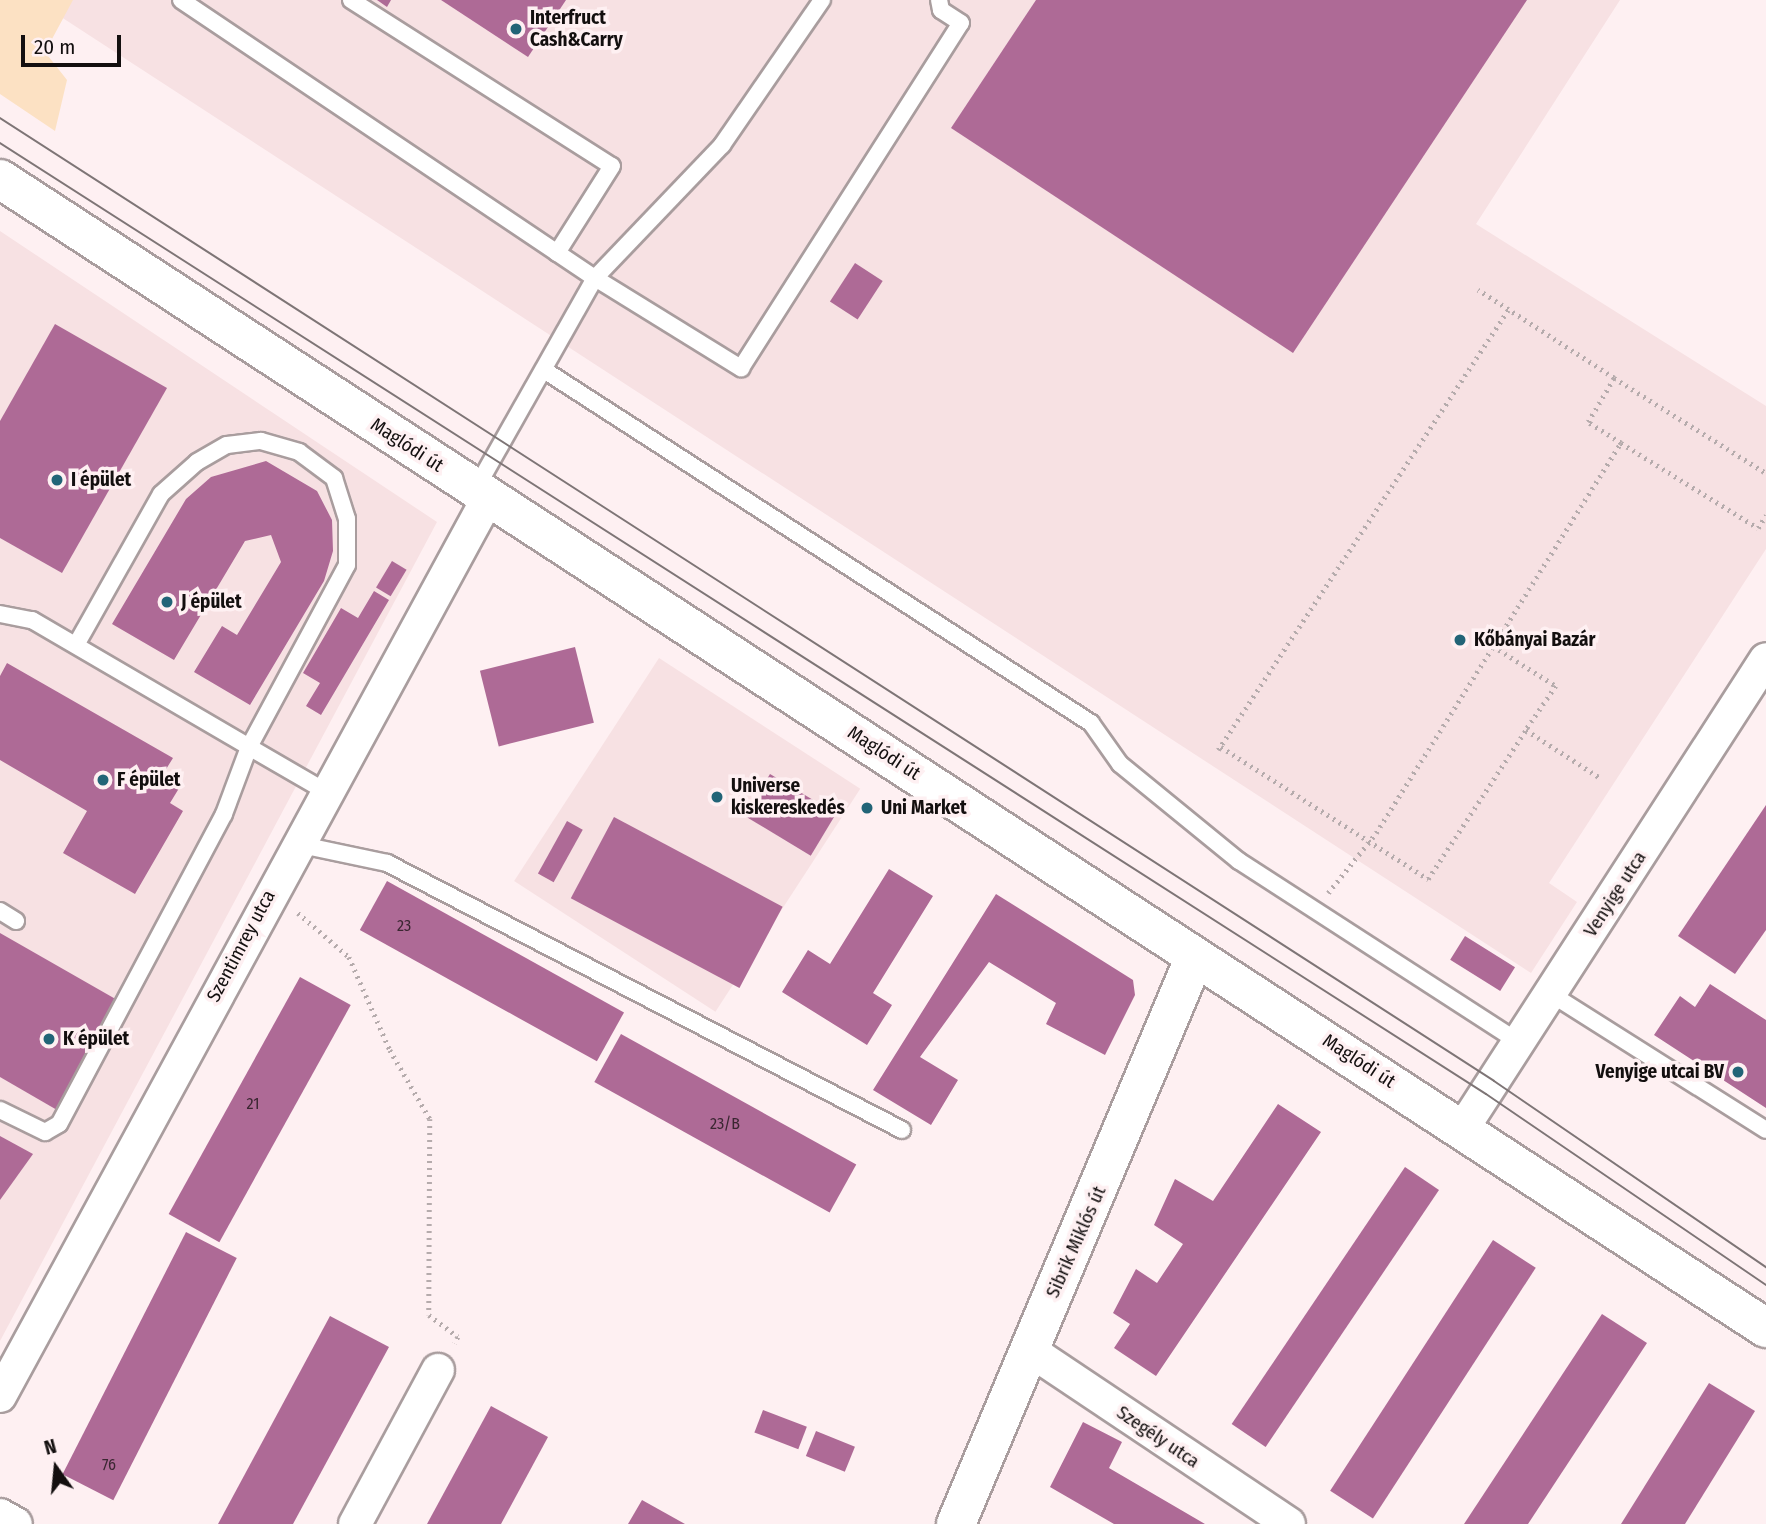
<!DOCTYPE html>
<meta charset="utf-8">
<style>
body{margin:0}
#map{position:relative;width:1766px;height:1524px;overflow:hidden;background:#fef0f2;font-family:"Fira Sans Condensed",sans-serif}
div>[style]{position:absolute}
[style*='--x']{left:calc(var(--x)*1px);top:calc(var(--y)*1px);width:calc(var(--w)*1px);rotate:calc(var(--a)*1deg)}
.built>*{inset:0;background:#f7e1e3;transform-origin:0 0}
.green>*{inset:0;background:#fce1c3}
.building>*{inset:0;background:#ae6a96;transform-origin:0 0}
.path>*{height:4.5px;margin-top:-2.25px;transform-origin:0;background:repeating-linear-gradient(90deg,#b5abac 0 2px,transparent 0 7px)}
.roads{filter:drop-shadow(2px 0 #a99d9e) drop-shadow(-2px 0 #a99d9e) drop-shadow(0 2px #a99d9e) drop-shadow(0 -2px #a99d9e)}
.lane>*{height:16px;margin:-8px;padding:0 8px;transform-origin:8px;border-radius:8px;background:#fff}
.street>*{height:32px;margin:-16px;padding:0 16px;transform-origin:16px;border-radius:16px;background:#fff}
.secondary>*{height:38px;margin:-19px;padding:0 19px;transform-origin:19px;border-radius:19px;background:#fff}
.tram>*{height:2px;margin:-1px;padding:0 1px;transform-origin:1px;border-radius:1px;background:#7e7576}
.dots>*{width:19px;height:19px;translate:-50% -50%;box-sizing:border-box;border:4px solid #fef0f2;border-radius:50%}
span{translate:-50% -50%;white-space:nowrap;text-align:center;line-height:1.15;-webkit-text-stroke:7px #fef0f2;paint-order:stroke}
.number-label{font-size:16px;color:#3a2631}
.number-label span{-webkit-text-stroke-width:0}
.poi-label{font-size:19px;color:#130f0f;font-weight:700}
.left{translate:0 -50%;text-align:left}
.right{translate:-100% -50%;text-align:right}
.street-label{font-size:19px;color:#130f0f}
.north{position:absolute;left:21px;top:1433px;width:70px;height:70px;-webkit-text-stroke:5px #fef0f2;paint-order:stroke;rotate:345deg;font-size:19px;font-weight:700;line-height:28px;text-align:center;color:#130f0f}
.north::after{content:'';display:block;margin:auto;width:24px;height:32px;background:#130f0f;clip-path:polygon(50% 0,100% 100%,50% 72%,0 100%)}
.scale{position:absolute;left:21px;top:35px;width:100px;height:32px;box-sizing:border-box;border:4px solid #130f0f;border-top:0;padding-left:9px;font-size:21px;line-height:24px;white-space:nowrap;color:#130f0f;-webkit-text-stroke:5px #fef0f2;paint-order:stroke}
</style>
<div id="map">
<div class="built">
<div style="clip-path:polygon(35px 0,1620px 0,1476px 224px,1766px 406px,1766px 549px,1549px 883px,1577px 902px,1531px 973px)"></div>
<div style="clip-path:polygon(0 231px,437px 522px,0 1341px)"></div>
<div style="left:659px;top:658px;width:240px;height:266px;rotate:33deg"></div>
</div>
<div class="green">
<div style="clip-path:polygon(0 0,73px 0,45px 52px,67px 80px,55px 131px,0 94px)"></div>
</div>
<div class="building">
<div style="clip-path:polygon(377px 0,391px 0,387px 7px)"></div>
<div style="clip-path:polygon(441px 0,566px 0,528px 57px)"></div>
<div style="clip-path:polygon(1036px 0,1527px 0,1293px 353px,951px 128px)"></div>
<div style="left:855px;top:263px;width:33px;height:46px;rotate:33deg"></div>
<div style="clip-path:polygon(55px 324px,167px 388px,62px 573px,0 538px,0 421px)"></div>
<div style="clip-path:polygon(266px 461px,317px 491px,332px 520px,333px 551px,324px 581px,250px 705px,194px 672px,222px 626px,237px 635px,281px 562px,271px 535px,245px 541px,174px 660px,112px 624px,186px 499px,211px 477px)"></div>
<div style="left:392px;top:561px;width:17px;height:31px;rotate:31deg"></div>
<div style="clip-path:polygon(374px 591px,389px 600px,321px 715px,306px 706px,320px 683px,303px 673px,341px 608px,358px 618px)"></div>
<div style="left:575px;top:647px;width:78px;height:98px;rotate:76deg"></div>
<div style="clip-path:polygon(7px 663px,173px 758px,163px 774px,181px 785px,170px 803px,183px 811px,135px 894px,63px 853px,87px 811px,0 760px,0 676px)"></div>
<div style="left:770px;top:774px;width:77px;height:49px;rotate:31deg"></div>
<div style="clip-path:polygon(1766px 805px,1766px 930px,1735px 974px,1678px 936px)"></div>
<div style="left:614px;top:817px;width:191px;height:92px;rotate:28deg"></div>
<div style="left:567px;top:821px;width:18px;height:60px;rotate:29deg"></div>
<div style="clip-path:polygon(889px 869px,933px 896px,873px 993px,892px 1005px,867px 1045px,782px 992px,808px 950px,830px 964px)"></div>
<div style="left:387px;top:881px;width:271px;height:56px;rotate:29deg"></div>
<div style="clip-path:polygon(996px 894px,1133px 980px,1135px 995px,1105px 1055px,1046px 1024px,1056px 1003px,989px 962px,920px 1057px,958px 1080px,931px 1125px,873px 1090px)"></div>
<div style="clip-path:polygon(0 933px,119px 1001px,57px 1110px,0 1077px)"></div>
<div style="left:1465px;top:936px;width:59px;height:28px;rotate:32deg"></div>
<div style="left:300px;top:977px;width:58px;height:271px;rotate:29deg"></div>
<div style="clip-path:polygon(1710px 984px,1766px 1020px,1766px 1108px,1654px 1035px,1680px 996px,1695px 1007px)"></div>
<div style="left:621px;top:1034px;width:269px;height:55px;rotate:29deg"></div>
<div style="clip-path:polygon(1278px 1104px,1321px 1132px,1156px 1376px,1114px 1348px,1130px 1324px,1113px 1313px,1136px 1269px,1157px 1283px,1183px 1244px,1154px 1225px,1175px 1179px,1213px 1201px)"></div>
<div style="clip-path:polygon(0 1136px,33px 1154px,0 1200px)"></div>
<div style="left:1405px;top:1167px;width:41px;height:310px;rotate:34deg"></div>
<div style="left:186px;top:1232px;width:57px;height:272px;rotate:27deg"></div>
<div style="left:1493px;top:1240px;width:51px;height:299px;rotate:33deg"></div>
<div style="clip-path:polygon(1602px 1314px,1647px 1343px,1528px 1524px,1464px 1524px)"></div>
<div style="clip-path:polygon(330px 1316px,389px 1347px,293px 1524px,218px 1524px)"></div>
<div style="clip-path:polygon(1709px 1383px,1755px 1411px,1685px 1524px,1621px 1524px)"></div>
<div style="clip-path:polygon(491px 1406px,548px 1437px,501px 1524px,427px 1524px)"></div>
<div style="left:763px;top:1410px;width:47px;height:24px;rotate:21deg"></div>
<div style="clip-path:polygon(1083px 1422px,1122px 1442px,1109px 1468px,1205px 1524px,1114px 1524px,1050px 1487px)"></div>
<div style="left:816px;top:1431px;width:42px;height:27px;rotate:22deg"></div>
<div style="clip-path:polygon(642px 1500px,685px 1524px,628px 1524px)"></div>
</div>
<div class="path">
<div style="--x:1614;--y:378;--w:179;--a:32"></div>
<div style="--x:1621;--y:443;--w:161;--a:31.8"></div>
<div style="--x:1758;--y:528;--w:15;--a:-58"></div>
<div style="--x:1493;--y:646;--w:75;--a:32.4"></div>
<div style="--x:1556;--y:686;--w:53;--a:124.3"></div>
<div style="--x:1526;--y:730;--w:87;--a:32.8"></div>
<div style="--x:1221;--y:747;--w:246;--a:32.5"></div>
<div style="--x:1428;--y:879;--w:178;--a:-56.7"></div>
<div style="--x:1218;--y:750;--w:527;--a:-56.61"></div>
<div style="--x:1328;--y:893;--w:77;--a:-51.3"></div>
<div style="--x:1376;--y:833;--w:461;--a:-57.9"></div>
<div style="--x:1621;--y:443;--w:39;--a:-148"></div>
<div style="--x:1588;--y:422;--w:51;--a:-59.4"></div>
<div style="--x:1614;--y:378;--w:162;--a:-147.1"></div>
<div style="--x:298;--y:913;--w:67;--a:40.8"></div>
<div style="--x:349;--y:957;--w:102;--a:66.2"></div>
<div style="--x:390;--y:1050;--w:80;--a:59.9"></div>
<div style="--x:430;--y:1119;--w:196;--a:90.3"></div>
<div style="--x:429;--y:1315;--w:36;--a:37"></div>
<div style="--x:458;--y:1337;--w:7;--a:117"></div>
</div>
<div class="roads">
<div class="lane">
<div style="--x:181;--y:0;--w:499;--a:33.9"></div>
<div style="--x:595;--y:278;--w:172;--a:31.7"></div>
<div style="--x:741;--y:368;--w:409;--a:-57.5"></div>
<div style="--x:961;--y:23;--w:24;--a:-147"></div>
<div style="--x:941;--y:10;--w:10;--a:-101"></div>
<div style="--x:351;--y:0;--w:309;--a:32.5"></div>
<div style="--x:612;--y:166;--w:103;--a:122.3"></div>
<div style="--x:544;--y:370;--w:651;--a:32.84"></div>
<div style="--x:1091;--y:723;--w:50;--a:54.7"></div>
<div style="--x:1120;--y:764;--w:154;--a:39.2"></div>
<div style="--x:1239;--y:861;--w:333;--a:32.9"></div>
<div style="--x:475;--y:490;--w:244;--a:-60.5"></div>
<div style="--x:595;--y:278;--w:184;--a:-46.3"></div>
<div style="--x:722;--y:145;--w:176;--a:-55.4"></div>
<div style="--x:0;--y:614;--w:33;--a:11"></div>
<div style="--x:32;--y:620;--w:251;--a:30.3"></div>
<div style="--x:249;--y:747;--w:72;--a:110.5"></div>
<div style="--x:224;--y:814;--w:351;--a:118"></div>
<div style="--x:59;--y:1124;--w:16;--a:150"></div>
<div style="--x:45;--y:1132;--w:50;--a:-153.9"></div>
<div style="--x:76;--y:645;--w:173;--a:-60.6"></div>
<div style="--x:161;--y:494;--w:48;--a:-41.6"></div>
<div style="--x:197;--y:462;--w:34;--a:-30"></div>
<div style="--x:227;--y:445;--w:34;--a:-7"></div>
<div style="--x:261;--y:441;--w:40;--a:16"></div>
<div style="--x:299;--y:452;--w:44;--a:36.6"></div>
<div style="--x:334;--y:478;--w:43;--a:72.4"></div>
<div style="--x:347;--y:519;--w:46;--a:90"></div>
<div style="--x:347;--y:565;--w:207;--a:118.3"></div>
<div style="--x:249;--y:747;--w:88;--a:30.1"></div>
<div style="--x:297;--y:844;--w:92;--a:11.9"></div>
<div style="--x:387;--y:863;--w:580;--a:27.4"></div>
<div style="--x:0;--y:911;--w:19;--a:32"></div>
<div style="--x:1551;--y:994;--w:254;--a:32.3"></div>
</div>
<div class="street">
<div style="--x:1463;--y:1128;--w:558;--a:-57.14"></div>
<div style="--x:1028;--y:1349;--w:314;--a:33.8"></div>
<div style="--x:0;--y:1396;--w:1022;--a:-61.48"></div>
<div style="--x:0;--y:1515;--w:18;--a:29"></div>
<div style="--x:355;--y:1524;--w:175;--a:-61.7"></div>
</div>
<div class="secondary">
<div style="--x:0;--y:179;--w:2107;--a:33.05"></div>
<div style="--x:956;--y:1524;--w:613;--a:-67.16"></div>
</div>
</div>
<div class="tram">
<div style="--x:0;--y:118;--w:1777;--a:32.8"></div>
<div style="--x:1494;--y:1081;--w:330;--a:34.4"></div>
<div style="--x:0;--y:143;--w:1764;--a:32.62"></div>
<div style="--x:1486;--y:1094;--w:339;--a:34.3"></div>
</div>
<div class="dots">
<div style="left:516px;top:29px;background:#226477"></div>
<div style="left:57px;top:480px;background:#226477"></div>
<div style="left:167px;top:602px;background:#226477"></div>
<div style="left:1460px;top:640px;background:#226477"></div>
<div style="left:103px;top:780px;background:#226477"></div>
<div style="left:717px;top:797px;background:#226477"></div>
<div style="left:867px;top:808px;background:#226477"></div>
<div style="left:49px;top:1039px;background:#226477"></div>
<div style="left:1738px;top:1072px;background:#226477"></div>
</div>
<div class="number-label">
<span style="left:404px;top:926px">23</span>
<span style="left:253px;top:1104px">21</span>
<span style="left:725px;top:1124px">23/B</span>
<span style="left:109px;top:1465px">76</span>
</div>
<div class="poi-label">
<span class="left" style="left:530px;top:29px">Interfruct<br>Cash&amp;Carry</span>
<span class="left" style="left:71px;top:480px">I épület</span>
<span class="left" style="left:181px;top:602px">J épület</span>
<span class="left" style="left:1474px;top:640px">Kőbányai Bazár</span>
<span class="left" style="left:117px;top:780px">F épület</span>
<span class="left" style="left:731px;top:797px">Universe<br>kiskereskedés</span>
<span class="left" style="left:881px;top:808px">Uni Market</span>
<span class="left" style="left:63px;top:1039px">K épület</span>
<span class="right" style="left:1724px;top:1072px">Venyige utcai BV</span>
</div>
<div class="street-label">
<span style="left:407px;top:445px;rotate:33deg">Maglódi út</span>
<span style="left:884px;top:753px;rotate:33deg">Maglódi út</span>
<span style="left:1615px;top:894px;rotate:-57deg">Venyige utca</span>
<span style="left:241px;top:946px;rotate:-62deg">Szentimrey utca</span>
<span style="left:1359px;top:1061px;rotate:33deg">Maglódi út</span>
<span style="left:1076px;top:1242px;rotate:-66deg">Sibrik Miklós út</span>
<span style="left:1158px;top:1437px;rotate:34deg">Szegély utca</span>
</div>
<div class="north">N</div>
<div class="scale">20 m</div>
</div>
